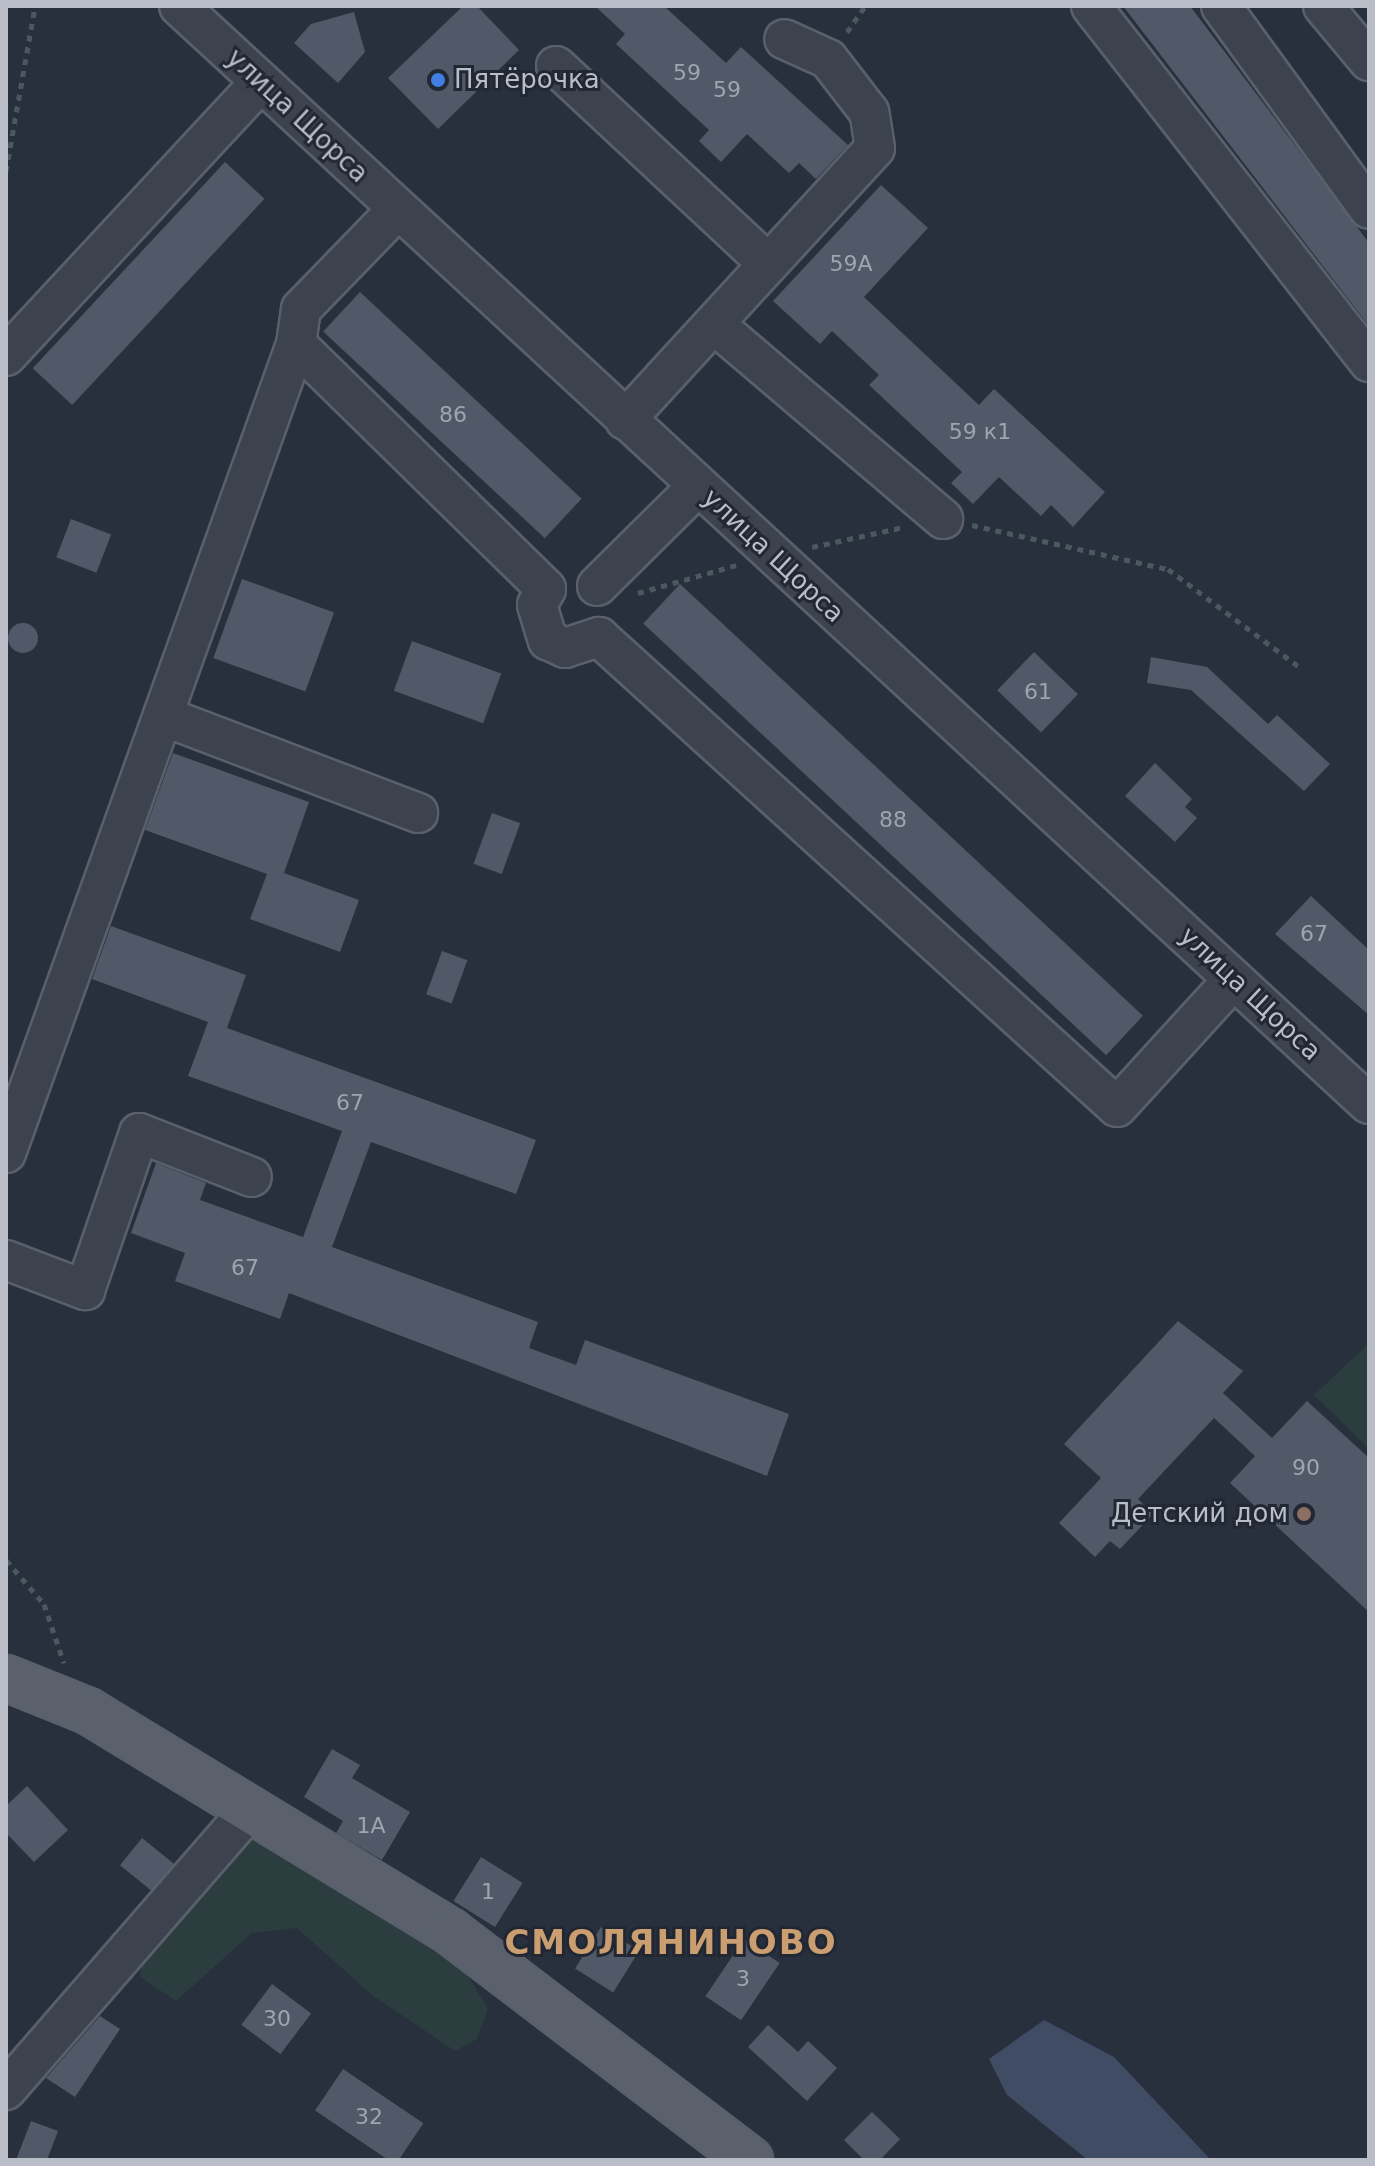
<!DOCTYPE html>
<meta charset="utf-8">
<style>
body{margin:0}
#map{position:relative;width:1375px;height:2166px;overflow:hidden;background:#28303d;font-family:"DejaVu Sans",sans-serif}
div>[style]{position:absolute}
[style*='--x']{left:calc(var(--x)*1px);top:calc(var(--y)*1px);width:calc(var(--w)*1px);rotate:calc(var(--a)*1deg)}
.green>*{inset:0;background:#2b3d3f}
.water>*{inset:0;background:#404c64}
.building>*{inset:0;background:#515868;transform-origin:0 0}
.round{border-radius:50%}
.path>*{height:5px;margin-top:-2.5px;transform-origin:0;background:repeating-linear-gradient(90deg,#4a595d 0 6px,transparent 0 12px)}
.roads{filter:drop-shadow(2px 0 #5a606b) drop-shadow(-2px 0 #5a606b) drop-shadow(0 2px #5a606b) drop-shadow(0 -2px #5a606b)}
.minor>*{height:38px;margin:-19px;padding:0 19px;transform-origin:19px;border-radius:19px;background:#3c424e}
.major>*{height:44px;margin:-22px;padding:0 22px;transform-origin:22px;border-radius:22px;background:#5a616d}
.dots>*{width:22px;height:22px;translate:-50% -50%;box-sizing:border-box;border:4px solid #212733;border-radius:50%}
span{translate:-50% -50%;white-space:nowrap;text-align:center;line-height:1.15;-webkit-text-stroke:6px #212733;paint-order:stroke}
.number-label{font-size:22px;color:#9ea4b0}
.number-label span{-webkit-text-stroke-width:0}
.poi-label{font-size:26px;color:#b8bdc8}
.left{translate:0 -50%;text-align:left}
.right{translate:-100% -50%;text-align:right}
.street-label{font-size:26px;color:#b8bdc8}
.district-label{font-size:34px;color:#ca9e71;font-weight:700;letter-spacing:2px}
.frame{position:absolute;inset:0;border:8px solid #b8bdc8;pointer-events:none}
</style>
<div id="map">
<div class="green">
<div style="clip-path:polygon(1369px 1343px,1369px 1449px,1314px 1395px)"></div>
<div style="clip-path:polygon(257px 1830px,454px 1954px,488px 2008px,477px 2039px,455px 2051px,372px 1995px,297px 1928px,252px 1933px,176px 2001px,140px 1977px,143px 1951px)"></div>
</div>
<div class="water">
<div style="clip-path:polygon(1044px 2020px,1114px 2057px,1211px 2160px,1088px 2160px,1007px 2095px,989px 2059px)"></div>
</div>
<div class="building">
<div style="clip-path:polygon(463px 6px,477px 6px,519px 50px,438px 129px,388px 78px)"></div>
<div style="clip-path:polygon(595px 6px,664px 6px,726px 63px,741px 47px,848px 145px,816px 179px,799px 163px,789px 173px,747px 134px,721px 162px,699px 141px,709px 130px,616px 44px,625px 34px)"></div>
<div style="clip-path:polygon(1123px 6px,1190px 6px,1369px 243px,1369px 326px)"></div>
<div style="clip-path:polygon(354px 12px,365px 52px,338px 83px,294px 43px,311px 24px)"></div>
<div style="left:225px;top:162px;width:54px;height:282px;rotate:43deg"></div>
<div style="clip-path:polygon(881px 185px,928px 228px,864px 297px,979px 405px,994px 389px,1105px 492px,1073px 527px,1051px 505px,1041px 516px,999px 477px,973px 504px,951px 483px,962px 472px,869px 385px,879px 375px,832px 331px,820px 344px,773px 301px)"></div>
<div style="left:360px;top:292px;width:303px;height:54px;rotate:43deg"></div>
<div style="left:71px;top:519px;width:43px;height:41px;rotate:21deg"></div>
<div style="left:242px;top:579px;width:98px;height:84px;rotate:20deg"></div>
<div style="left:680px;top:584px;width:633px;height:54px;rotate:43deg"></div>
<div class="round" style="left:8px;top:623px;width:30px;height:30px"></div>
<div style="left:412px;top:641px;width:95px;height:53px;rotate:20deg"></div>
<div style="left:1034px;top:652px;width:61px;height:53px;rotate:44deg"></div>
<div style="clip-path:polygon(1151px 657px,1207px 667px,1268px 724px,1277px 715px,1330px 764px,1304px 791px,1191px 690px,1147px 683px)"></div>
<div style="clip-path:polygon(173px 753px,309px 802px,284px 873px,359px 900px,340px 952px,250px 919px,267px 874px,145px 830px)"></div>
<div style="clip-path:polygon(1155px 763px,1192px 799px,1185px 807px,1197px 818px,1175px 842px,1125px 796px)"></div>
<div style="left:492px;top:813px;width:30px;height:54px;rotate:20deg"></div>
<div style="clip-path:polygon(1311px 896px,1369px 950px,1369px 1015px,1275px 934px)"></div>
<div style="clip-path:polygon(111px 926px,246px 975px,227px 1028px,536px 1140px,516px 1194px,371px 1142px,332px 1247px,538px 1322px,529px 1348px,576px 1365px,585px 1340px,789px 1414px,767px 1476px,289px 1293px,280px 1319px,175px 1281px,185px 1253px,131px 1233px,156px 1163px,206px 1183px,200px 1200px,303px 1237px,342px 1131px,188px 1076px,208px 1022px,92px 979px)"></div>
<div style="left:442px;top:951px;width:27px;height:46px;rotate:20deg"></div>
<div style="clip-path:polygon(1178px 1321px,1243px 1371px,1223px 1393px,1272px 1438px,1307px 1401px,1369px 1458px,1369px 1612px,1230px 1483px,1255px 1456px,1214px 1418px,1138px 1499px,1153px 1514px,1120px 1549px,1110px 1541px,1095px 1557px,1059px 1523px,1101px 1478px,1064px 1444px)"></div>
<div style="clip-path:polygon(332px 1749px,360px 1765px,352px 1778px,410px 1812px,382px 1860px,336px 1833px,343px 1821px,304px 1797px)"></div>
<div style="clip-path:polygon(27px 1786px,68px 1830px,34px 1862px,6px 1833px,6px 1806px)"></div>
<div style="left:142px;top:1838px;width:41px;height:35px;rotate:39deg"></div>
<div style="left:481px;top:1857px;width:49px;height:52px;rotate:32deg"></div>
<div style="left:601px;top:1927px;width:45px;height:49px;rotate:32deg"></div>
<div style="left:744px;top:1939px;width:43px;height:69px;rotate:34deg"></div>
<div style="left:272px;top:1984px;width:49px;height:51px;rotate:37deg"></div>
<div style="clip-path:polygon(100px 2016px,120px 2029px,75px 2097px,46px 2078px)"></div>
<div style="clip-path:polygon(768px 2025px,798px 2052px,808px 2041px,837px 2068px,807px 2101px,748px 2047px)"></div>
<div style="left:343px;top:2069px;width:97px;height:50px;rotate:34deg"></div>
<div style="clip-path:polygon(872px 2112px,900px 2139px,880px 2160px,864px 2160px,844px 2140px)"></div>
<div style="clip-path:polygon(31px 2121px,58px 2131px,47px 2160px,16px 2160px)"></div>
</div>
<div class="path">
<div style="--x:847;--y:32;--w:32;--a:-55"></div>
<div style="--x:6;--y:171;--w:168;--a:-80"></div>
<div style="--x:972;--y:525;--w:201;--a:12.7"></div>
<div style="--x:1168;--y:569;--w:166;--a:36.7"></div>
<div style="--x:812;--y:547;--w:94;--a:-12.3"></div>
<div style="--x:638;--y:593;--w:102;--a:-15.9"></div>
<div style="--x:6;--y:1560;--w:58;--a:49.2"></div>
<div style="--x:44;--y:1604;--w:62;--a:71.3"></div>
</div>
<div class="roads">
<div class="minor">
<div style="--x:179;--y:6;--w:1619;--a:42.7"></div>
<div style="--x:1091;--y:6;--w:452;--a:52"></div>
<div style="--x:1221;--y:6;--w:251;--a:53.9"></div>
<div style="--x:1323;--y:6;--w:72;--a:50.1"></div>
<div style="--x:556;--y:66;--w:290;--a:43"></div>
<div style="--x:398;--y:209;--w:139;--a:134.1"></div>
<div style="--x:301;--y:309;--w:35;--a:98"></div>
<div style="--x:296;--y:344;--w:350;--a:44.4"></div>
<div style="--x:546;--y:589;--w:18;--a:119"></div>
<div style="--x:537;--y:605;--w:37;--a:73"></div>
<div style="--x:548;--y:640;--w:19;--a:25"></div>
<div style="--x:565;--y:648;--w:36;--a:-18"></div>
<div style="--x:599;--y:637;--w:699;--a:42.22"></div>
<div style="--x:1117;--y:1107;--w:173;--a:-47.6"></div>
<div style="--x:714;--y:324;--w:301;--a:40.4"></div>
<div style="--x:6;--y:356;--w:374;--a:-47.1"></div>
<div style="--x:625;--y:420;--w:369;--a:-47.4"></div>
<div style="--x:875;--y:148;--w:36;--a:-99"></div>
<div style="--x:869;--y:112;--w:67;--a:-127.7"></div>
<div style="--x:828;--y:59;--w:48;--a:-155.6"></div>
<div style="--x:597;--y:586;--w:141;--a:-44.7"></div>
<div style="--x:163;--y:716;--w:273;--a:20.8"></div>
<div style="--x:6;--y:1153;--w:859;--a:-70.28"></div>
<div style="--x:6;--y:1260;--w:85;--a:20.8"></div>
<div style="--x:85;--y:1290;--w:166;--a:-71"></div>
<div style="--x:139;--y:1133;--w:121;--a:21.3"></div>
<div style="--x:6;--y:2090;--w:369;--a:-49"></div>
</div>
<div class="major">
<div style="--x:6;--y:1678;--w:88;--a:21.9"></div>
<div style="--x:88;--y:1711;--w:425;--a:31.3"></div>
<div style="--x:451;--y:1932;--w:376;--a:37.3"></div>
</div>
</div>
<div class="dots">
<div style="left:438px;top:80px;background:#3f7fe0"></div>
<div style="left:1304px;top:1514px;background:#8d6e63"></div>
</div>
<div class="number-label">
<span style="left:687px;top:73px">59</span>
<span style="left:727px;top:90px">59</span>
<span style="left:851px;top:264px">59А</span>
<span style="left:453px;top:415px">86</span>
<span style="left:980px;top:432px">59 к1</span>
<span style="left:1038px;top:692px">61</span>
<span style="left:893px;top:820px">88</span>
<span style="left:1314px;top:934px">67</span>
<span style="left:350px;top:1103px">67</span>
<span style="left:245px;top:1268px">67</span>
<span style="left:1306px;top:1468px">90</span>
<span style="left:371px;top:1826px">1А</span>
<span style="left:488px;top:1892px">1</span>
<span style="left:743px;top:1979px">3</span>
<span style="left:277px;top:2019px">30</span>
<span style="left:369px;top:2117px">32</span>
</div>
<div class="poi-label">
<span class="left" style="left:454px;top:80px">Пятёрочка</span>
<span class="right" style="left:1288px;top:1514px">Детский дом</span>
</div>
<div class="street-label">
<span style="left:297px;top:116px;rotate:43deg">улица Щорса</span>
<span style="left:773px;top:556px;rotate:43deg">улица Щорса</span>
<span style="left:1250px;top:994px;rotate:43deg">улица Щорса</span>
</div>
<div class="district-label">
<span style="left:671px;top:1943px">СМОЛЯНИНОВО</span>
</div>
<div class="frame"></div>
</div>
